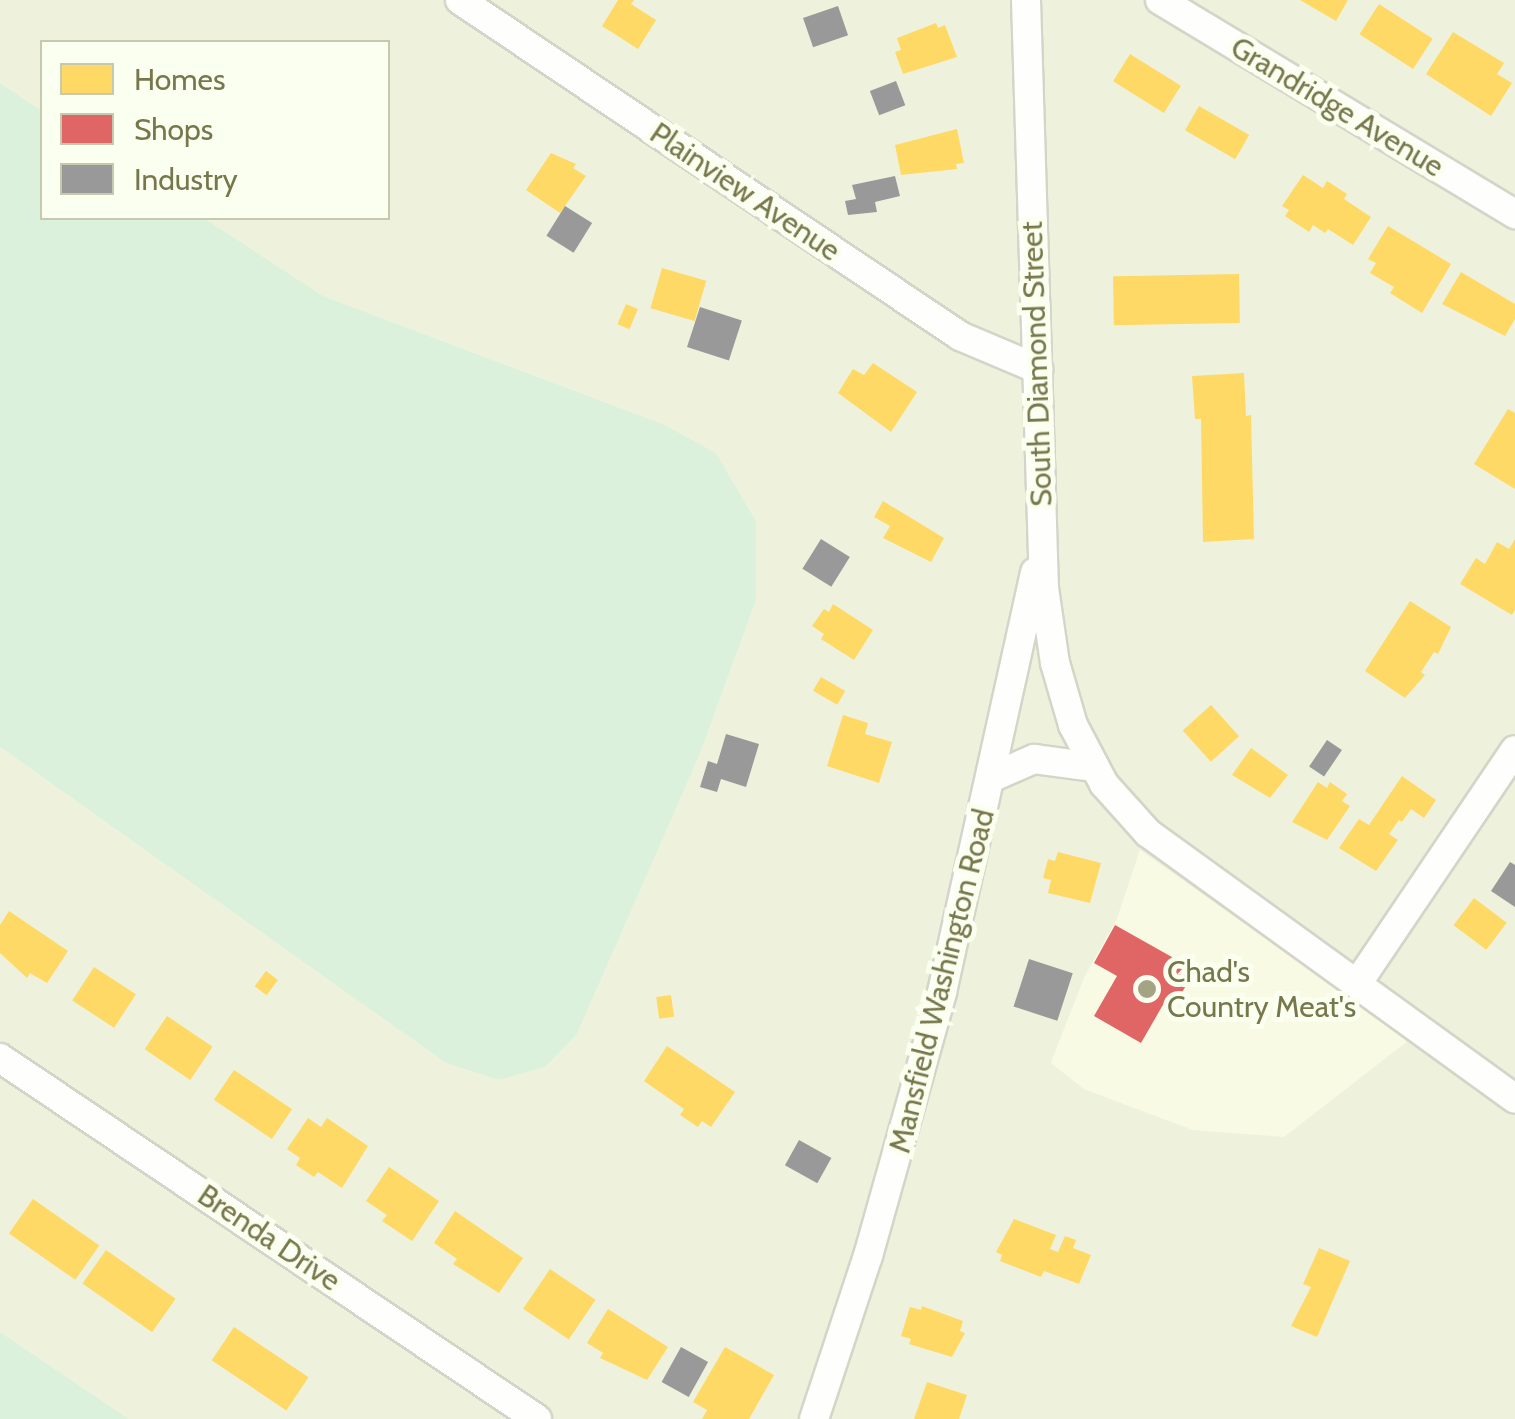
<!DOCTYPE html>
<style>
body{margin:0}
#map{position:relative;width:1515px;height:1419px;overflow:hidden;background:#f5f8ed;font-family:Cabin,sans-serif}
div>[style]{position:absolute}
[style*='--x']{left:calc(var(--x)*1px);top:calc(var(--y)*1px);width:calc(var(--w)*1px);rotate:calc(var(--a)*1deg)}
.residential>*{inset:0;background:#eef2dd}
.commercial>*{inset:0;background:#f9fae4}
.green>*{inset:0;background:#dbf1dc}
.homes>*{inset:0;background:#ffd966;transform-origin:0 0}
.shops>*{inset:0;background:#e06666}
.industry>*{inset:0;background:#999;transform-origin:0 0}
.roads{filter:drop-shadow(2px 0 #d4d5c8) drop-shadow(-2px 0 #d4d5c8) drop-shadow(0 2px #d4d5c8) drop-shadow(0 -2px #d4d5c8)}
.minor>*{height:28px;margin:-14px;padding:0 14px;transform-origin:14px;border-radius:14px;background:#fefefc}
.dots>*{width:28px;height:28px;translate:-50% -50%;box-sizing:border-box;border:5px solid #fbffef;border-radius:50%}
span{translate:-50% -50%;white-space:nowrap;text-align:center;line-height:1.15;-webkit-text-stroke:10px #fbffef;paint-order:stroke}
.street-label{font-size:30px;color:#77774c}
.poi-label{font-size:30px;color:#77774c}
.left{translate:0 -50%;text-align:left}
.legend{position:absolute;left:40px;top:40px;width:350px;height:180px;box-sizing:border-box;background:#fbffef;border:2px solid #c6c9ae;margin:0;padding:12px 18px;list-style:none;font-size:30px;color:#77774c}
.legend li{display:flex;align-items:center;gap:20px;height:50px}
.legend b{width:50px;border:2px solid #c6c9ae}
</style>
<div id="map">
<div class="residential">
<div style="clip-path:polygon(evenodd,0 0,1515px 0,1515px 1419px,129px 1419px,0 1332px,0 747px,446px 1063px,499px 1080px,545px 1067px,577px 1034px,699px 756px,756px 600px,756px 521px,716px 453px,665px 425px,323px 296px,204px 218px,388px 218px,388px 42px,42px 42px,42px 111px,0 83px,0 0,1140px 851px,1408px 1039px,1408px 1040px,1193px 1130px,1084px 1089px,1051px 1062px,1085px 976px,1117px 919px,1140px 851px)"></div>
</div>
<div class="commercial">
<div style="clip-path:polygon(1140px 850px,1409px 1040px,1284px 1137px,1193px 1130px,1084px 1089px,1051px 1063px,1085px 976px,1117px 919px)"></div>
</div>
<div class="green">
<div style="clip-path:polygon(0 83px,42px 111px,42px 218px,204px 218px,323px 296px,665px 425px,716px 453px,756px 521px,756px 600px,699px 756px,577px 1034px,545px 1067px,499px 1080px,446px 1063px,0 747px)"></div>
<div style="clip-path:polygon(0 1332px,129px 1419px,0 1419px)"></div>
</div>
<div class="homes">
<div style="clip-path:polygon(618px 0,634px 0,631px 4px,656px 20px,638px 49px,602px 26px)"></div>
<div style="clip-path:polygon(1300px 0,1348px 0,1336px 21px)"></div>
<div style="left:1379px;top:4px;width:64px;height:36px;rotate:33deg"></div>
<div style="clip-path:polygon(936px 23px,938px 28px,945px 25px,957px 57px,903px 74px,895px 52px,901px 50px,897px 38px)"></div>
<div style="clip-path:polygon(1453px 32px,1504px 63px,1497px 74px,1512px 83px,1491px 116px,1426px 74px)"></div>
<div style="left:1130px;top:54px;width:60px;height:32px;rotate:32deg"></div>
<div style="left:1199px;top:106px;width:58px;height:28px;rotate:30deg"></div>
<div style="clip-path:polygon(957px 129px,964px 163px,956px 164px,957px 169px,901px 175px,895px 145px)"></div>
<div style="clip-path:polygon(551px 153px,576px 164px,573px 168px,586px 176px,560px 213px,526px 190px)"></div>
<div style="clip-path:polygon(1303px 175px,1323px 188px,1327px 181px,1347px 194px,1344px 199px,1371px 217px,1353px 245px,1328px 229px,1325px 233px,1313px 225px,1309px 232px,1285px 216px,1289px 210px,1282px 206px)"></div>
<div style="clip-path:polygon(1388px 226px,1451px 264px,1422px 313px,1390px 293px,1394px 287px,1370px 273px,1376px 263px,1368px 259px)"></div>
<div style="left:662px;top:268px;width:46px;height:42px;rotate:16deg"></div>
<div style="clip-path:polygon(1461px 272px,1515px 304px,1515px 319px,1505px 336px,1442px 304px)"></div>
<div style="left:1239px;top:274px;width:49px;height:126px;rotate:89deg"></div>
<div style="left:626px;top:304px;width:13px;height:22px;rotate:23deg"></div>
<div style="clip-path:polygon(873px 363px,917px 392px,891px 432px,838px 393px,853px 369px,864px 375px)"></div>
<div style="clip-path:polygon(1244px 373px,1246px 416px,1251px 415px,1254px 539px,1203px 542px,1201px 419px,1195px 419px,1192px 376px)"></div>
<div style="clip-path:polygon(1508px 409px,1515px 413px,1515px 489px,1474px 464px)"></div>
<div style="clip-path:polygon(883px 501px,944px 538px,931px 562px,883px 538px,890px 526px,874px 517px)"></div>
<div style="clip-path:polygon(1515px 539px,1515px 610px,1512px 615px,1460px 584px,1476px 558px,1485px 564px,1497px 542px,1509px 549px)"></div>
<div style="clip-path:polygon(1410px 601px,1451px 627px,1438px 654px,1434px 652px,1421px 672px,1425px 675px,1405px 698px,1365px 671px)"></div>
<div style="clip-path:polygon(833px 604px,873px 630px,854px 660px,821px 639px,824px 634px,812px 626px,824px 609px,829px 612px)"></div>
<div style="left:821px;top:677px;width:28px;height:16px;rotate:30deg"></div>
<div style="left:1211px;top:705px;width:42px;height:38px;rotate:48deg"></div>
<div style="clip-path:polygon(843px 715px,868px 723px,865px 734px,892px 742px,879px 783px,827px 766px)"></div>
<div style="clip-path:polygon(1251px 748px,1288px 775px,1270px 798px,1232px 775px)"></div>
<div style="clip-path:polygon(1402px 776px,1436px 800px,1424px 818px,1411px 809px,1402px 822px,1399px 820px,1389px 834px,1398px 840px,1376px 871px,1339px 848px,1359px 819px,1369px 825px)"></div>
<div style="clip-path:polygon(1318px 782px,1327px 788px,1330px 782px,1347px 794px,1342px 801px,1350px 806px,1327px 840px,1292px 822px)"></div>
<div style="clip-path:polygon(1058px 852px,1101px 863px,1090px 903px,1048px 893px,1051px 880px,1043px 878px,1048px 859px,1055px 861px)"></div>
<div style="left:1474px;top:898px;width:41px;height:34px;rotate:37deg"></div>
<div style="clip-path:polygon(9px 911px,68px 951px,47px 983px,30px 973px,27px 978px,0 953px,0 925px)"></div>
<div style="left:94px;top:967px;width:50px;height:40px;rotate:33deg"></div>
<div style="left:266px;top:971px;width:15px;height:19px;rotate:37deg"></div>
<div style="left:671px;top:995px;width:22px;height:15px;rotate:82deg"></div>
<div style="left:167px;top:1016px;width:55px;height:40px;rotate:34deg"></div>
<div style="clip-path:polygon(667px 1046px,735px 1092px,711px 1127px,702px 1121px,698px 1127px,680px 1115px,684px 1109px,644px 1081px)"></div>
<div style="left:234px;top:1070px;width:70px;height:36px;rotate:34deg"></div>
<div style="clip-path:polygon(308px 1118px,321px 1127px,327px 1118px,368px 1146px,342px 1188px,318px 1172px,314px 1177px,296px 1165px,300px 1158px,287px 1149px)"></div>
<div style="clip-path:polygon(389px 1167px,439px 1201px,412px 1241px,382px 1221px,387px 1215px,366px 1201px)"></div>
<div style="left:33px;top:1199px;width:81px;height:42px;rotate:35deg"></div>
<div style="clip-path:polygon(455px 1211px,523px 1258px,499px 1293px,453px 1264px,457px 1259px,434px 1243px)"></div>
<div style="clip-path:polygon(1014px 1219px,1056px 1235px,1050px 1249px,1058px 1252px,1065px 1236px,1076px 1240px,1073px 1248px,1091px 1255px,1079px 1284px,1044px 1271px,1041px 1277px,1000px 1261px,1002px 1255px,996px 1252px)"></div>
<div style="clip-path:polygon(1319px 1248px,1350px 1261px,1317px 1337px,1291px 1326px,1311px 1287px,1303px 1284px)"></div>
<div style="left:106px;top:1250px;width:85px;height:41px;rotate:35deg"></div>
<div style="left:550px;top:1269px;width:55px;height:48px;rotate:34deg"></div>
<div style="clip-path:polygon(922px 1306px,963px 1321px,960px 1331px,965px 1333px,952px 1357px,909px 1344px,911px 1339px,901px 1336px,910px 1307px,921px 1310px)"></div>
<div style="clip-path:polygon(608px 1309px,668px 1347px,647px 1380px,600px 1358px,603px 1353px,587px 1343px)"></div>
<div style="left:234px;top:1327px;width:90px;height:40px;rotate:34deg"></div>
<div style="clip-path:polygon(725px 1347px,774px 1375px,749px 1419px,702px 1419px,707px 1410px,693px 1402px)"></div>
<div style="clip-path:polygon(927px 1382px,967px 1395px,959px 1419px,914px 1419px)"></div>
</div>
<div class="shops">
<div style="clip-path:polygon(1115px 925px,1195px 970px,1173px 1008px,1164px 1003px,1141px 1043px,1094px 1016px,1117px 976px,1094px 963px)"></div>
</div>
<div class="industry">
<div style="left:838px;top:6px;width:31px;height:37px;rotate:71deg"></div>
<div style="left:896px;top:81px;width:26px;height:28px;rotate:69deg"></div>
<div style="clip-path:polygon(895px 176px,900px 196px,875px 202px,877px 212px,848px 215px,845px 201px,856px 199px,852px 185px)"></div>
<div style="left:565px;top:206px;width:32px;height:35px;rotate:32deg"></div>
<div style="left:700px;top:307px;width:44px;height:42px;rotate:18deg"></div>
<div style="left:821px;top:539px;width:34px;height:35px;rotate:32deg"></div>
<div style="clip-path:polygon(726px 734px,759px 744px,746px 787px,721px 779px,717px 792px,700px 787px,708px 761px,717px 764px)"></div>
<div style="left:1327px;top:740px;width:18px;height:32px;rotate:34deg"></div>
<div style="clip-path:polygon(1510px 862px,1515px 865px,1515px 907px,1491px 891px)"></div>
<div style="left:1029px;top:959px;width:46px;height:50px;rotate:18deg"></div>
<div style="left:799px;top:1140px;width:37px;height:29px;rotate:29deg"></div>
<div style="left:681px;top:1347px;width:31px;height:40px;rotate:29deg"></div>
</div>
<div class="roads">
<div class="minor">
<div style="--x:460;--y:0;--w:602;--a:33.9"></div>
<div style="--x:960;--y:336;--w:85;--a:22.9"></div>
<div style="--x:1026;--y:0;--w:588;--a:88.25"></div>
<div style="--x:1044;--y:588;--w:76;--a:81.7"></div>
<div style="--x:1055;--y:663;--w:65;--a:73.8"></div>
<div style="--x:1073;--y:725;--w:67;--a:62.3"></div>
<div style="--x:1104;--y:784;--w:66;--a:48.1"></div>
<div style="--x:1148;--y:833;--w:453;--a:35.9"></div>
<div style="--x:1160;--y:0;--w:415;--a:31.1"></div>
<div style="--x:993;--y:777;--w:45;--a:-23.7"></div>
<div style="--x:1034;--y:759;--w:61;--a:7.6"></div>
<div style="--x:1357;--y:984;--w:282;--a:-56"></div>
<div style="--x:0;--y:1058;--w:647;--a:33.91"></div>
<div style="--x:814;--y:1419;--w:172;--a:-71.7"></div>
<div style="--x:868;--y:1256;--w:274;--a:-74.3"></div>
<div style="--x:942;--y:992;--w:430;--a:-77.5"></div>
</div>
</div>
<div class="dots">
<div style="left:1147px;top:989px;background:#a3a484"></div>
</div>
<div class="street-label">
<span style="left:1337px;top:107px;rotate:31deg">Grandridge Avenue</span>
<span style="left:745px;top:192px;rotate:34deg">Plainview Avenue</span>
<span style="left:1037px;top:364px;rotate:-92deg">South Diamond Street</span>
<span style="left:942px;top:981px;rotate:-76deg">Mansfield Washington Road</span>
<span style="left:269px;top:1238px;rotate:34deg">Brenda Drive</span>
</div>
<div class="poi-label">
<span class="left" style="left:1167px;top:989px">Chad's<br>Country Meat's</span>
</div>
<ul class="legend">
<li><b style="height:28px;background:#ffd966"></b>Homes</li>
<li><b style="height:28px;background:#e06666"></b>Shops</li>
<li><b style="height:28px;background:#999"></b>Industry</li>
</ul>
</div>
